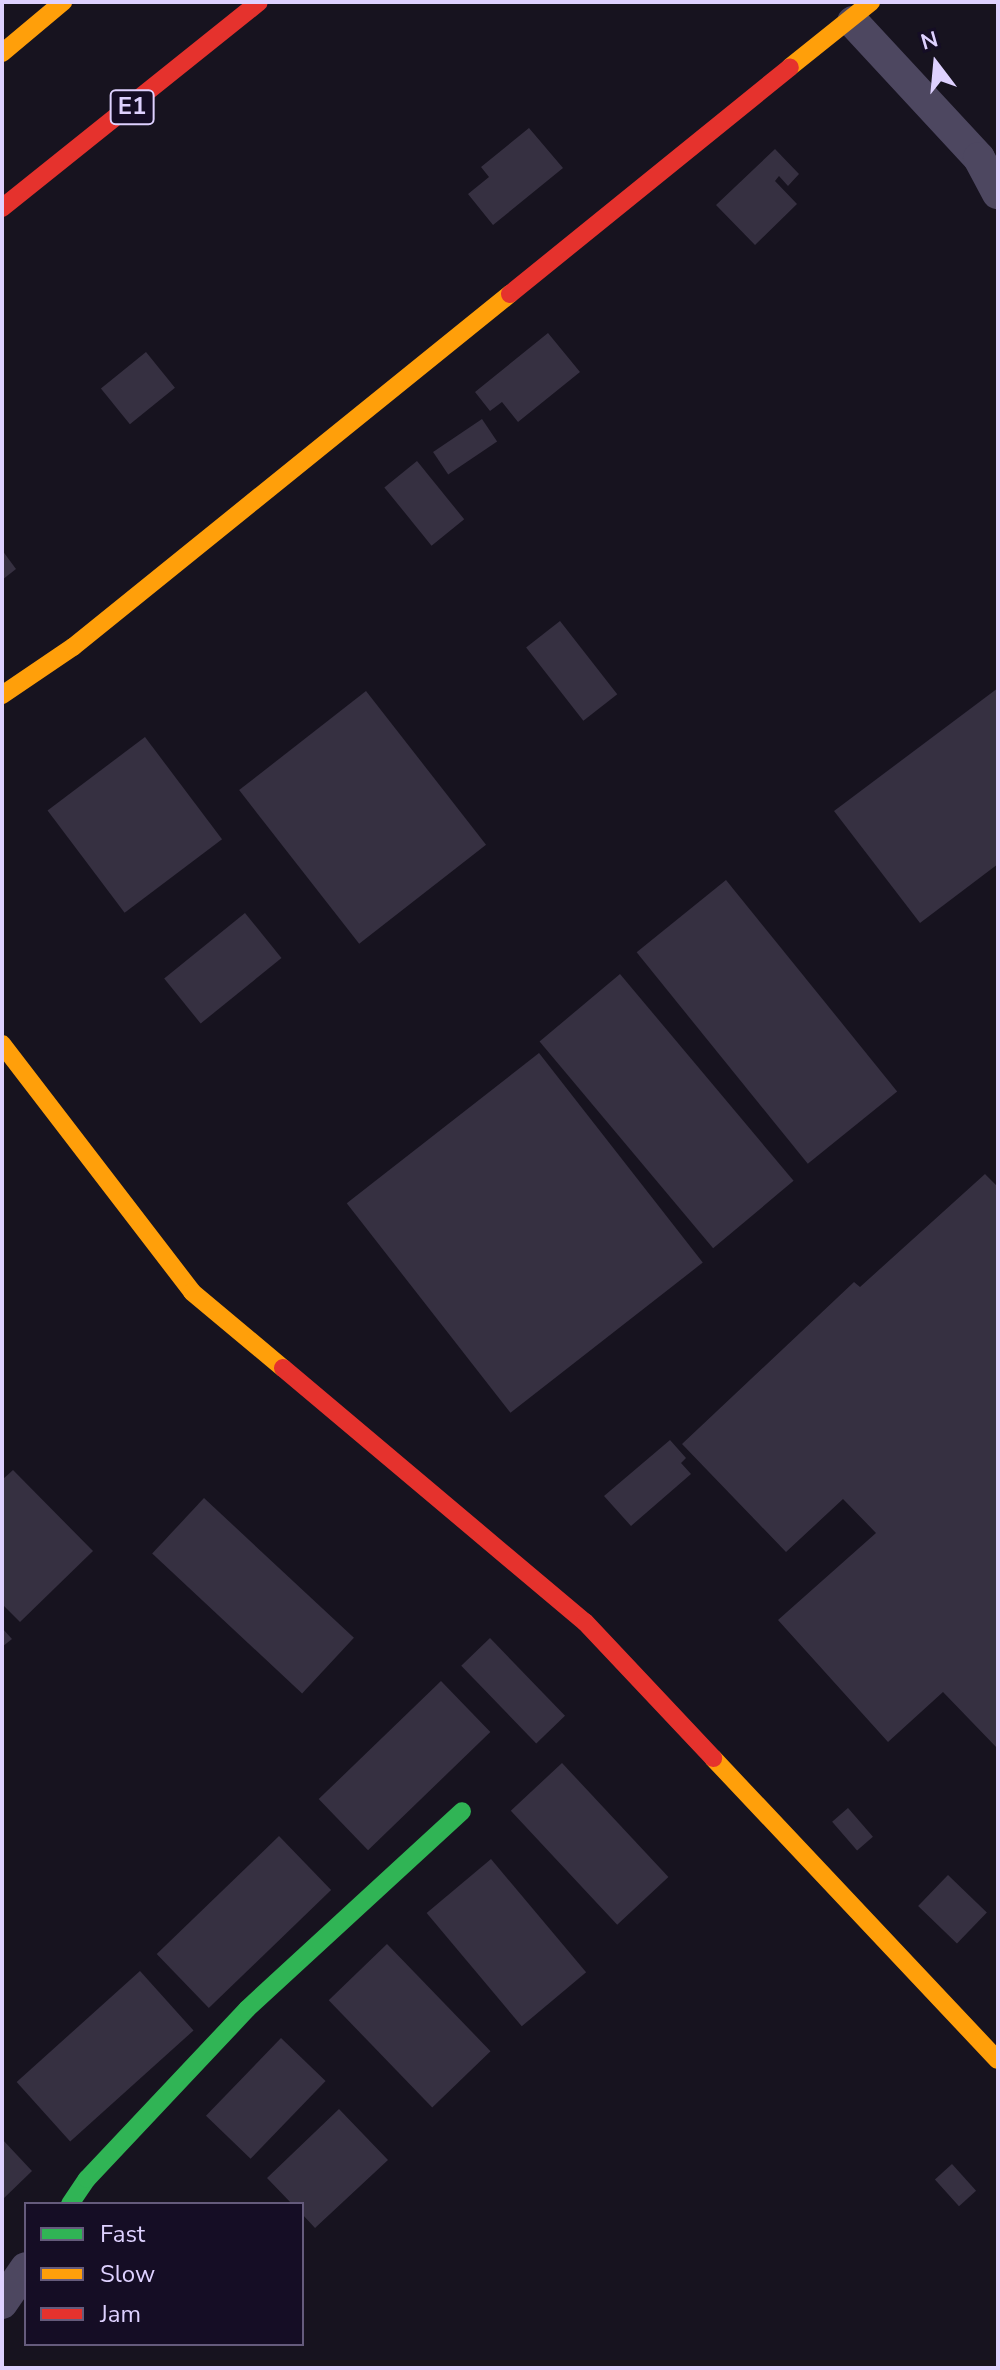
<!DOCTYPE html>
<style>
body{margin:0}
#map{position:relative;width:1000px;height:2370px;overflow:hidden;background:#17131f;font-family:"Nunito Sans",sans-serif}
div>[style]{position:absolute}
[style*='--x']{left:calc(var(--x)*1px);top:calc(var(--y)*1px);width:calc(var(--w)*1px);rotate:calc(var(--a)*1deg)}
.building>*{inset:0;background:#363041;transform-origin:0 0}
.street>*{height:32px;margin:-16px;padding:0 16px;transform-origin:16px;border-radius:16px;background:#4d4760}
.fast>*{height:18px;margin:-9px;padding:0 9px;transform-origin:9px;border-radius:9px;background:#30b455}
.slow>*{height:18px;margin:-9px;padding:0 9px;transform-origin:9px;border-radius:9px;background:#ff9f0a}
.jam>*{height:18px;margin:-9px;padding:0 9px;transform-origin:9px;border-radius:9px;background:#e5322d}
span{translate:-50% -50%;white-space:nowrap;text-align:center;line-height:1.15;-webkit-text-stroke:6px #150d25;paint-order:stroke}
.shield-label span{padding:2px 6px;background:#150d25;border:2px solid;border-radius:6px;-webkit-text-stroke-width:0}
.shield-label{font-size:24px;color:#ded1ff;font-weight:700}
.frame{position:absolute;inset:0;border:4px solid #ded1ff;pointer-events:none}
.legend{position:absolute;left:24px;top:2202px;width:280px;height:144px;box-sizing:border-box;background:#150d25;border:2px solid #655b7c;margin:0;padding:10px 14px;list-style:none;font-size:24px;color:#ded1ff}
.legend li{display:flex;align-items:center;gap:16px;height:40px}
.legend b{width:40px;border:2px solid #655b7c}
.north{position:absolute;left:896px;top:24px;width:80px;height:80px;-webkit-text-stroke:6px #150d25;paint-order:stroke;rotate:344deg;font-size:22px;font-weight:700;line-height:32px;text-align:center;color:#ded1ff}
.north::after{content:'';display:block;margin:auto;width:28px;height:36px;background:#ded1ff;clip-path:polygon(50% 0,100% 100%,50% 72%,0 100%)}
</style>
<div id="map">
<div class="building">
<div style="clip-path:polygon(529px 128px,563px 168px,493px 225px,468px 194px,489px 177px,481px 167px)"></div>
<div style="clip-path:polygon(775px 149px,799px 174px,788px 186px,779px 176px,775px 181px,797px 204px,755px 245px,716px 205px)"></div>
<div style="clip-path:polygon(548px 333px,580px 372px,518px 422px,502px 402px,490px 411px,475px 392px)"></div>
<div style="left:146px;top:352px;width:46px;height:58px;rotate:51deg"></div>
<div style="left:482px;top:419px;width:27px;height:59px;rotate:56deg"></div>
<div style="left:417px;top:461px;width:75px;height:42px;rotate:51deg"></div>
<div style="clip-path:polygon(2px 550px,16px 569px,2px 580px)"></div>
<div style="left:560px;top:621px;width:93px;height:43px;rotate:52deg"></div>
<div style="clip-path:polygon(998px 688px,998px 864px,920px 923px,834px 811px)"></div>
<div style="left:366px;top:691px;width:195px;height:161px;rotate:52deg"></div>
<div style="left:145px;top:737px;width:128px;height:122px;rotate:53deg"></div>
<div style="left:726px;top:880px;width:272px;height:115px;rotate:51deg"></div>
<div style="left:245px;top:913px;width:58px;height:104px;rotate:51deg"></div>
<div style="left:620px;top:974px;width:270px;height:105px;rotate:50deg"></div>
<div style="left:539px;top:1053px;width:266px;height:244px;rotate:52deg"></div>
<div style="clip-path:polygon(985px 1174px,998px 1187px,998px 1749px,943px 1692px,888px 1742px,778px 1620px,876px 1533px,843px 1499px,786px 1552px,682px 1444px,854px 1282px,860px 1287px)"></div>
<div style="clip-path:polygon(670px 1440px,686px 1458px,681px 1463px,691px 1474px,631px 1526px,604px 1496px)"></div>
<div style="clip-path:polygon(13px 1470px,93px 1551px,20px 1622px,2px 1604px,2px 1480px)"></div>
<div style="left:204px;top:1498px;width:205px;height:76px;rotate:43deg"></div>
<div style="clip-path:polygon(2px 1628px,12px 1639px,2px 1647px)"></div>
<div style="left:490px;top:1638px;width:108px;height:40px;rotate:46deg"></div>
<div style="left:441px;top:1681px;width:71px;height:170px;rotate:46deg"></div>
<div style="left:562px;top:1763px;width:156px;height:70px;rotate:47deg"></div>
<div style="left:848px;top:1808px;width:38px;height:21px;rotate:49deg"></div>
<div style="left:279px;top:1836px;width:75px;height:170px;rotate:46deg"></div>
<div style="left:491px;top:1859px;width:148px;height:84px;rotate:50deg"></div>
<div style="left:948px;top:1875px;width:54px;height:43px;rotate:44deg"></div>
<div style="left:387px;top:1944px;width:149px;height:81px;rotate:46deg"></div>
<div style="left:140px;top:1971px;width:80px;height:166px;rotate:48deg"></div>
<div style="left:281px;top:2038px;width:62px;height:108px;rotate:44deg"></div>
<div style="clip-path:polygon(339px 2109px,388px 2160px,315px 2228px,302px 2214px,302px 2204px,292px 2204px,267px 2178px)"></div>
<div style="clip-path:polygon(2px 2139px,32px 2171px,2px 2200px)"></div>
<div style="left:952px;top:2164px;width:36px;height:23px;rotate:48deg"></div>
</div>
<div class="street">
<div style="--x:853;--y:22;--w:185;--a:47.2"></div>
<div style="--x:979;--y:158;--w:40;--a:62"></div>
<div style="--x:2;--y:2303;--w:42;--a:-55.6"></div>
</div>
<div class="fast">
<div style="--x:70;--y:2204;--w:30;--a:-56"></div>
<div style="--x:87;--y:2179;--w:233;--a:-46.7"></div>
<div style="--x:247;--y:2009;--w:292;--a:-42.6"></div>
</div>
<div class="slow">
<div style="--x:2;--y:53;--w:80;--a:-39.9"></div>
<div style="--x:790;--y:67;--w:104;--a:-38.7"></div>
<div style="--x:2;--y:695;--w:86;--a:-34.1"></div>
<div style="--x:73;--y:647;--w:562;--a:-38.93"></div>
<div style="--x:2;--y:1044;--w:312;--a:52.5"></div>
<div style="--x:192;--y:1292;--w:119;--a:39.9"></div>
<div style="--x:713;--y:1758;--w:415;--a:46.7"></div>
</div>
<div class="jam">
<div style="--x:2;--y:208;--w:329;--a:-38.7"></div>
<div style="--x:510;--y:294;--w:360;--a:-39"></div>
<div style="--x:283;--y:1368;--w:395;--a:40.1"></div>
<div style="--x:585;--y:1622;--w:187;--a:46.7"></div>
</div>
<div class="shield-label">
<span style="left:132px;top:107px">E1</span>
</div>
<div class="frame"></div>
<ul class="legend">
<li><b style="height:10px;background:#30b455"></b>Fast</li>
<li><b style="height:10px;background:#ff9f0a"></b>Slow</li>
<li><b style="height:10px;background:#e5322d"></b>Jam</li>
</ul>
<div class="north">N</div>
</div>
